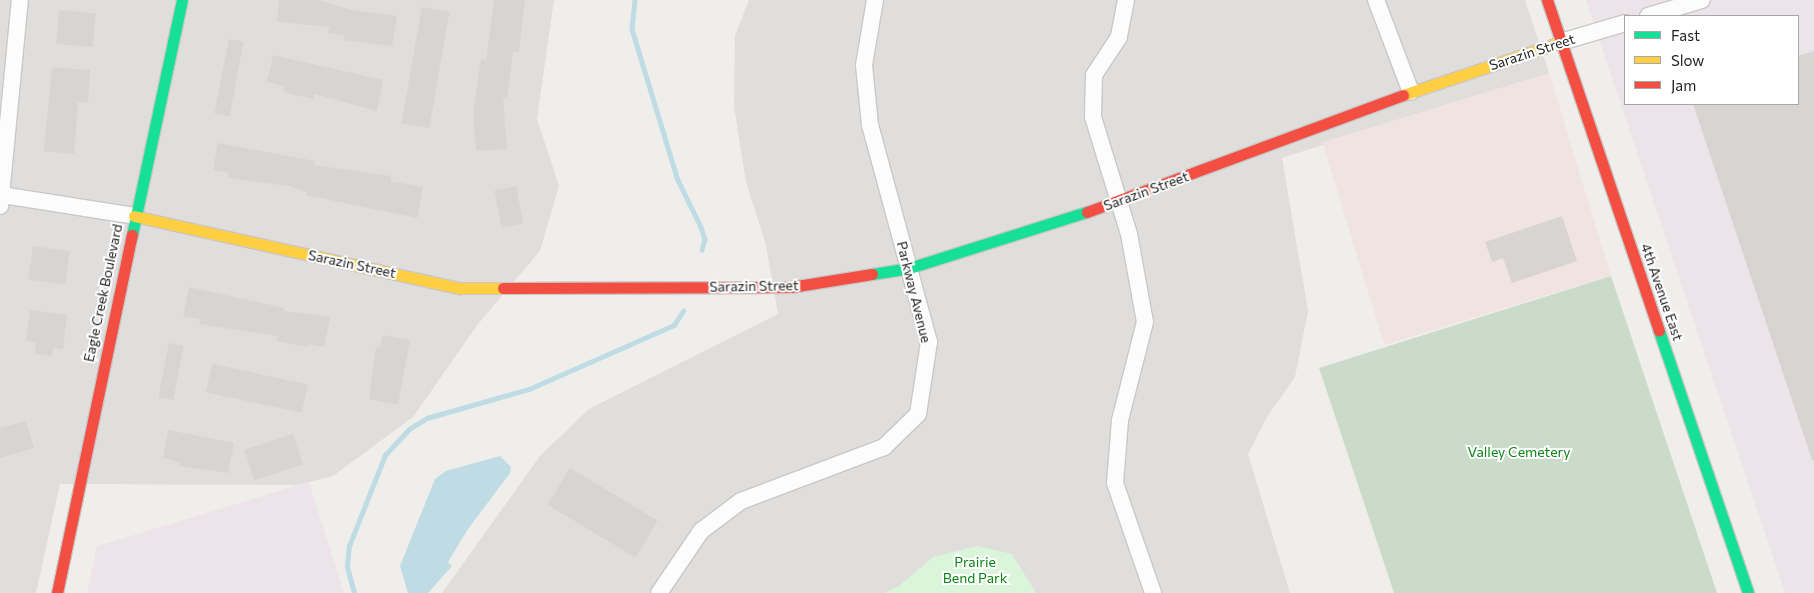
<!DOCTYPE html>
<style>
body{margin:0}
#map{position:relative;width:1814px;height:593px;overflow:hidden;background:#f0eeeb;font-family:Commissioner,sans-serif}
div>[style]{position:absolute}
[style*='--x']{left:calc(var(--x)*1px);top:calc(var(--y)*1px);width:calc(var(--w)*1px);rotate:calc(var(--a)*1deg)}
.residential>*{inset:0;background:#dfdedc}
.commercial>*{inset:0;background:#f1e3e1;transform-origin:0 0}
.industrial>*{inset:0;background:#ede4e9}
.cemetery>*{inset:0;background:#cadbca}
.park>*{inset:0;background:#daf5da}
.water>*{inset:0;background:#bfdbe3}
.stream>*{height:4.5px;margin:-2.25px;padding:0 2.25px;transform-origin:2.25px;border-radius:2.25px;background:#bfdbe3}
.building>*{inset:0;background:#d7d4d2;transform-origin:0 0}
.roads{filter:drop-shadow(1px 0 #c9c8c7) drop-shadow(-1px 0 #c9c8c7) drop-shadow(0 1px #c9c8c7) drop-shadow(0 -1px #c9c8c7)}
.street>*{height:16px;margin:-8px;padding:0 8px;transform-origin:8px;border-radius:8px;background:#fdfcfc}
.fast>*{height:11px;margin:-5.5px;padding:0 5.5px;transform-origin:5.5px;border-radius:5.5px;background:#16e098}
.slow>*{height:11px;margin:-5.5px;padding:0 5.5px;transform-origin:5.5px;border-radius:5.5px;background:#ffcf43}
.jam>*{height:11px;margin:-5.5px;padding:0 5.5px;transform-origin:5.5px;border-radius:5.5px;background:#f24e42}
span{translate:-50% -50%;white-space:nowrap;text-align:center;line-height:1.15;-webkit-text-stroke:4px #fff;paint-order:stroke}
.street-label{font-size:14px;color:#222}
.park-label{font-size:14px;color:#0c8416}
.legend{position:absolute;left:1624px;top:15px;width:175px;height:90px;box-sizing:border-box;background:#fff;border:1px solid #a7a7a7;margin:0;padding:6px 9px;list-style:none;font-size:15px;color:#222}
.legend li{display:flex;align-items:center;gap:10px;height:25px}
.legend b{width:25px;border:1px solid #a7a7a7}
</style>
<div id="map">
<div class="residential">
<div style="clip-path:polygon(0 0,554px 0,537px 119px,559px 186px,540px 251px,478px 324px,413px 417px,333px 476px,298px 485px,60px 484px,36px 593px,0 593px)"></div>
<div style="clip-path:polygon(749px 0,1525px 0,1549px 73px,1282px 158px,1308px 311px,1295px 377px,1267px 417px,1248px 454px,1290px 593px,442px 593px,540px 456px,589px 409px,778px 314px,766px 245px,746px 182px,734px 107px,735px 36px)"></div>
</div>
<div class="commercial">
<div style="left:1549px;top:73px;width:212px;height:237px;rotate:73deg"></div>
</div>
<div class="industrial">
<div style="clip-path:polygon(evenodd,1586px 0,1814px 0,1814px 593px,1785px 593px,1586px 0,1625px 16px,1798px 16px,1798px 104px,1625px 104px,1625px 16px)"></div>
<div style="clip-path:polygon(309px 482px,344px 593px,87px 593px,97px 546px)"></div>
</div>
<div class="cemetery">
<div style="clip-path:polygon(1611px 276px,1717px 593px,1394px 593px,1319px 368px)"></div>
</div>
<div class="park">
<div style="clip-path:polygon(977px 546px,1012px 554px,1036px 593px,885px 593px,899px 586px,933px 557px)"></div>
</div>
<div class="water">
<div style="clip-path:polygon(500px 456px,511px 467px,510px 473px,468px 529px,448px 562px,452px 566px,428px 593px,408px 593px,400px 566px,435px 479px,446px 471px)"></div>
</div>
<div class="stream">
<div style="--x:635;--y:0;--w:29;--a:96"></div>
<div style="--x:632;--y:29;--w:158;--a:73.1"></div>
<div style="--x:678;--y:180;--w:52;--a:63.9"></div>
<div style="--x:701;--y:227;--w:13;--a:72"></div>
<div style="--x:705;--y:239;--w:11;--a:105"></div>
<div style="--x:354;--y:593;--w:27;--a:-105"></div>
<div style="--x:347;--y:567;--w:21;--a:-85"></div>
<div style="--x:349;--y:546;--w:98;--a:-68.4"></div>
<div style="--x:385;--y:455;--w:35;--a:-47"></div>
<div style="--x:409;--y:429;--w:21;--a:-31"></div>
<div style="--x:427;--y:418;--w:106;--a:-15.9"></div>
<div style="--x:529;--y:389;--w:158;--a:-23.8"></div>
<div style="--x:674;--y:325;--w:17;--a:-57"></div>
</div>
<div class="building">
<div style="clip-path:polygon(279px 0,317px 0,352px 10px,397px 16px,392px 46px,344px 40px,345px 36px,328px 33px,330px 27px,277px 22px)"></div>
<div style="clip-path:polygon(494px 0,525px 0,519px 52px,513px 52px,507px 99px,503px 99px,507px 149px,476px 151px,473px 113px,481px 59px,486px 60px)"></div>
<div style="left:422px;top:7px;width:28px;height:118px;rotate:10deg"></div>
<div style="left:59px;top:10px;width:37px;height:34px;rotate:5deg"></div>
<div style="left:229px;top:39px;width:15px;height:76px;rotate:11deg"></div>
<div style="clip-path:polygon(1814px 51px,1814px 460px,1812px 460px,1693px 104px,1798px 104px,1798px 56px)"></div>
<div style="clip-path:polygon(273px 55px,383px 80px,377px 111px,315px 94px,314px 99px,283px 92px,284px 86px,267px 82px)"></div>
<div style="clip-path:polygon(52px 67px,90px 70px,88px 103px,78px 102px,74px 154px,44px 151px)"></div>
<div style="clip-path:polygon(218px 143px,315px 161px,314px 165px,391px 176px,390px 181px,423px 187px,417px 218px,306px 195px,307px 192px,289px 186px,228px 178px,229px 173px,213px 170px)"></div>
<div style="left:516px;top:186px;width:38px;height:22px;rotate:79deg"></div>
<div style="clip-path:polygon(1562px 216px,1577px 261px,1512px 283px,1503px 258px,1492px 262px,1485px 242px)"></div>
<div style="left:33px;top:246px;width:37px;height:34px;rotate:8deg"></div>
<div style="clip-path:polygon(189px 287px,284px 308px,284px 311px,330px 317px,324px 347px,308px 344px,307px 347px,276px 341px,277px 336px,199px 324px,200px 319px,183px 316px)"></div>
<div style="clip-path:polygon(30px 310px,67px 315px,63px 349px,53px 348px,52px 356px,35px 354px,36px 342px,26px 341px)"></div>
<div style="clip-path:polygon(383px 335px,410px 340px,398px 405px,369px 399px,376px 347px,380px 348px)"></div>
<div style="left:169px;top:343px;width:15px;height:55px;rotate:11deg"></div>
<div style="left:212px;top:364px;width:98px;height:29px;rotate:12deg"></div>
<div style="clip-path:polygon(26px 421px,34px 448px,0 458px,0 428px)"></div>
<div style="clip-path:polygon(168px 430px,234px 443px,228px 473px,179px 466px,180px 462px,163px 458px)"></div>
<div style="left:293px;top:434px;width:32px;height:51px;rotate:72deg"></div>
<div style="left:570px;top:468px;width:102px;height:43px;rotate:31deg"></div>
</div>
<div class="roads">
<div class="street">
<div style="--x:1126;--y:0;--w:38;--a:101"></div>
<div style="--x:1119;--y:37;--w:45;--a:123.3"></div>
<div style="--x:1094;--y:75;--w:42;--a:91.4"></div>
<div style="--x:1093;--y:117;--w:122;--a:72.9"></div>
<div style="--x:1129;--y:234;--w:89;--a:79.7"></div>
<div style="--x:1145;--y:322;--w:101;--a:104.3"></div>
<div style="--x:1120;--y:420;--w:63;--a:94.5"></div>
<div style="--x:1115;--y:483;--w:116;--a:70.9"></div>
<div style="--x:1376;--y:0;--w:98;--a:69.2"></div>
<div style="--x:1648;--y:16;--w:56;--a:-16.5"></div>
<div style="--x:1561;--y:42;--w:67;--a:-16.5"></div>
<div style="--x:2;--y:195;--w:134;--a:9"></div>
<div style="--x:0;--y:206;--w:207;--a:-84.5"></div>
<div style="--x:659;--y:593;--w:75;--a:-55.9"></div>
<div style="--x:701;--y:531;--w:50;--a:-36.9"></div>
<div style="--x:741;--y:501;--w:153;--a:-20.7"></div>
<div style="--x:884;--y:447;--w:47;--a:-44.1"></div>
<div style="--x:918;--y:414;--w:73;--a:-81.3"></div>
<div style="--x:929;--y:342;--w:225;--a:-105.2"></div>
<div style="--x:870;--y:125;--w:60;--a:-95.7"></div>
<div style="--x:864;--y:65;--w:66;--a:-80.4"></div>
</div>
<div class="fast">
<div style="--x:132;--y:235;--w:240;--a:-78"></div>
<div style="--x:872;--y:274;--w:37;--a:-9"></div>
<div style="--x:909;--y:268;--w:187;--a:-17.5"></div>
<div style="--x:1659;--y:331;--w:277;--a:71.2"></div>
</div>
<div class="slow">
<div style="--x:1403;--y:95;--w:167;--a:-18.5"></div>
<div style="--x:134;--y:216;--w:334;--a:12.5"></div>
<div style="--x:460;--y:288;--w:43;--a:0"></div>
</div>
<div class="jam">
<div style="--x:1547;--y:0;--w:349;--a:71.3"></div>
<div style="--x:1087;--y:212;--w:337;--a:-20.3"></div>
<div style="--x:503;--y:288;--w:288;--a:-0.2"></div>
<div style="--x:791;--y:287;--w:82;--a:-9.1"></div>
<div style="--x:57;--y:593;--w:366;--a:-78.2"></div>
</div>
</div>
<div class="street-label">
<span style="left:1532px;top:52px;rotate:-18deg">Sarazin Street</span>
<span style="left:1146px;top:191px;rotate:-20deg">Sarazin Street</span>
<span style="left:352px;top:264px;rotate:12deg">Sarazin Street</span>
<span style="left:754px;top:286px;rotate:-1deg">Sarazin Street</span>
<span style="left:914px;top:292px;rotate:76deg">Parkway Avenue</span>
<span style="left:1662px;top:292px;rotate:71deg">4th Avenue East</span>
<span style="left:103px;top:293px;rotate:-78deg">Eagle Creek Boulevard</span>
</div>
<div class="park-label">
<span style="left:1519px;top:452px">Valley Cemetery</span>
<span style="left:975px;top:570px">Prairie<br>Bend Park</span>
</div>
<ul class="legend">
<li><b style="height:6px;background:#16e098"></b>Fast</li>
<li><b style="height:6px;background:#ffcf43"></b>Slow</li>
<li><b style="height:6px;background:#f24e42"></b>Jam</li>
</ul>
</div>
